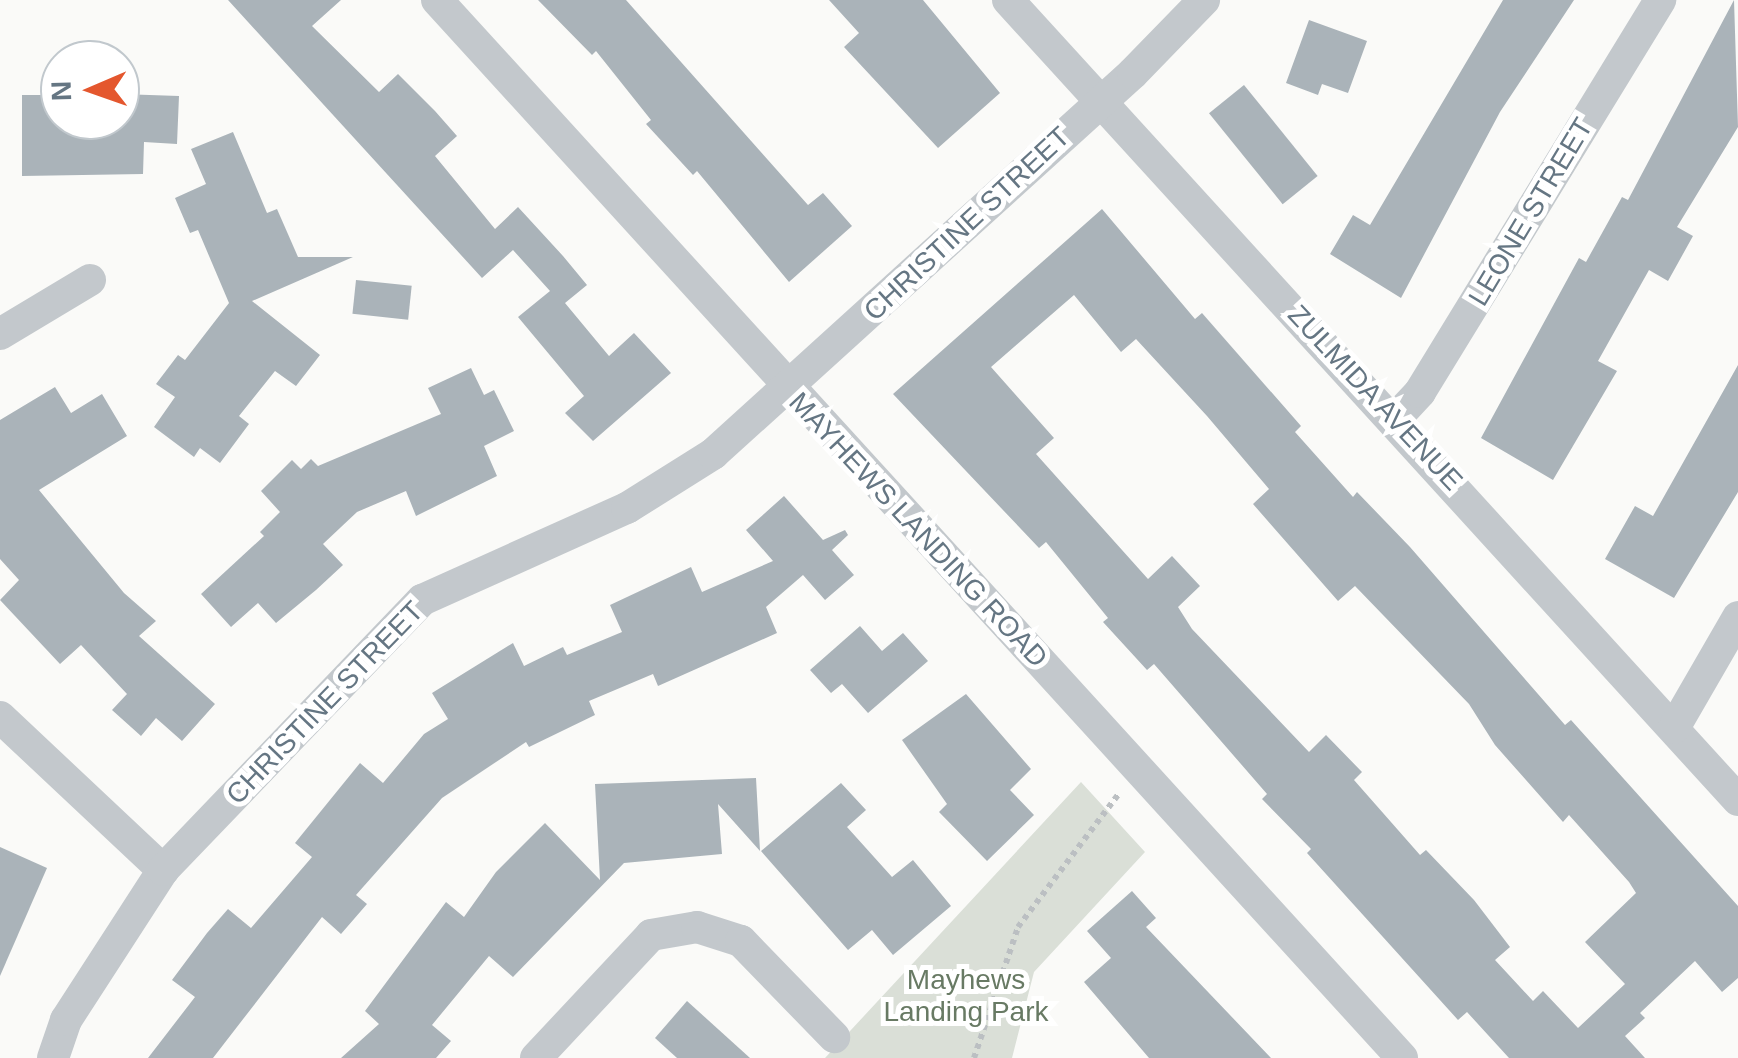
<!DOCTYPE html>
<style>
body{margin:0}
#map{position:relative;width:1738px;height:1058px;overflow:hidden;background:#fafaf8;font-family:Arial,sans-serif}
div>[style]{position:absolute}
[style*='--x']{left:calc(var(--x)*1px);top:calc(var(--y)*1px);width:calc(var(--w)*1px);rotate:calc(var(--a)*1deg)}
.green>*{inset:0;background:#dadfd7}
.building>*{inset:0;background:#aab3b9;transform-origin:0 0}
.path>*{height:6px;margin-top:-3px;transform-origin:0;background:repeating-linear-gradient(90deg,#bbbfc2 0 5px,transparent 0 10px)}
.minor>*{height:32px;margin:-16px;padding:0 16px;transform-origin:16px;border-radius:16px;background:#c3c8cc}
span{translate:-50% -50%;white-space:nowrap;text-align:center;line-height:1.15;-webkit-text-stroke:10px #fff;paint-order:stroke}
.street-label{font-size:28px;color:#657683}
.park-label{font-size:28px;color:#687a64}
.north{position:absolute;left:40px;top:40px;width:100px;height:100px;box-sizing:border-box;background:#fff;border:2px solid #c1c8cd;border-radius:50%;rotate:268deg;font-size:28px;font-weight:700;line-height:40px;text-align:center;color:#657683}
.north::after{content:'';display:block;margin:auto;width:35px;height:45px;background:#e4572e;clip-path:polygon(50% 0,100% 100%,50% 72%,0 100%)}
</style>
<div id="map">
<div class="green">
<div style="clip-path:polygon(1081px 782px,1145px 852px,1034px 972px,1012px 1058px,825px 1058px)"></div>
</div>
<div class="building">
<div style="clip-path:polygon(228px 0,341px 0,312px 26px,379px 92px,398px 74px,435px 111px,457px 136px,435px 156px,495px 229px,518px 207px,563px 256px,587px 285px,565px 303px,609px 356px,634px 333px,671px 373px,593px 441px,565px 413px,584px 396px,518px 317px,550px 291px,513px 250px,482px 278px)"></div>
<div style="clip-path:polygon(538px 0,626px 0,808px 205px,823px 193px,852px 226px,789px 282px,697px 171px,693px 175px,646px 124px,651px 120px,596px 51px,592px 55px)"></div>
<div style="clip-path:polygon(829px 0,923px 0,1000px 93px,938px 148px,844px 47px,859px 33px)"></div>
<div style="clip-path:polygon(1503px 0,1574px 0,1500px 112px,1401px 298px,1330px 254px,1353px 215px,1370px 225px)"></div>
<div style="clip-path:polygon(1734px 0,1738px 127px,1677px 227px,1693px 236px,1668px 281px,1649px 270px,1598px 361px,1617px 371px,1553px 480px,1481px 438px,1579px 258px,1586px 262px,1622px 197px,1628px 200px)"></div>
<div style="clip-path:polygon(1309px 20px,1367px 41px,1348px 93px,1322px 84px,1318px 95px,1286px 83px)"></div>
<div style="left:1244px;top:85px;width:117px;height:45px;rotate:51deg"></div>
<div style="clip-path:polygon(120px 94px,179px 96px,177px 144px,144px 142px,143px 174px,22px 176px,22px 95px,60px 95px,60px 120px,120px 120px)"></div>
<div style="clip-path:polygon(233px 132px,267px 213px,277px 209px,298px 257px,353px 257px,252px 301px,320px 355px,296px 386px,275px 371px,239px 416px,249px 424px,220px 463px,200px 448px,194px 457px,154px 427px,175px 397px,156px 384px,178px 355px,185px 360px,229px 303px,198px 230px,190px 233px,175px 198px,206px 184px,191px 149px)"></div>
<div style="clip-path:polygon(evenodd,1102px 209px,1195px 319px,1202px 313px,1301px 426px,1295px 432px,1353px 497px,1357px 492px,1410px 547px,1565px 725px,1571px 720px,1738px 906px,1738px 978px,1722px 992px,1695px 961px,1640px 1013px,1645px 1018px,1625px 1036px,1645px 1058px,1509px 1058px,1467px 1012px,1458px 1020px,1307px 853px,1311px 849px,1262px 799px,1267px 794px,1154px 664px,1147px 670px,1103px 622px,1108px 618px,1046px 542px,1039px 548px,893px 394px,1102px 209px,1074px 295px,1121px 352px,1136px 339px,1207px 416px,1269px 489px,1253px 504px,1338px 601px,1355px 586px,1469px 704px,1495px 745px,1563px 822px,1569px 815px,1629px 882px,1636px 893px,1585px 942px,1625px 984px,1578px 1028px,1543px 991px,1533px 1001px,1495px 960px,1510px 947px,1474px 900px,1426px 850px,1420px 855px,1354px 780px,1362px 772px,1326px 735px,1309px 752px,1192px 629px,1178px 607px,1200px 586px,1172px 556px,1148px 579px,1036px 454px,1054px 438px,991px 367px,1074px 295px)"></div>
<div style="left:356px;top:280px;width:56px;height:34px;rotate:6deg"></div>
<div style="clip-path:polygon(1738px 365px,1738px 492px,1674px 598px,1605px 559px,1635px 506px,1653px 516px)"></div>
<div style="clip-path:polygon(471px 368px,484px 395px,494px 390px,514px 431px,484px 446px,497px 476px,416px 516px,406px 491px,357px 512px,323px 544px,343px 565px,316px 590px,276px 623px,258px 603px,231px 627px,201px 594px,264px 536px,260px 532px,280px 512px,261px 491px,292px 460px,301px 469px,311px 459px,318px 466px,441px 414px,428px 388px)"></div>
<div style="clip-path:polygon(55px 387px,71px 413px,102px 394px,127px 436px,39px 490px,124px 593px,156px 621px,139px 636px,215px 704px,182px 741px,156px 718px,141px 736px,112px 710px,127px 694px,81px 645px,60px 664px,0 600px,19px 580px,0 559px,0 420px)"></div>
<div style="clip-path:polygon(784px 496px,823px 540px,845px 530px,848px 535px,832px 550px,854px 575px,825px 600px,803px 575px,766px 607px,777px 633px,658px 686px,653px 674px,589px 701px,595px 715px,529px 747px,526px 742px,442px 798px,356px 895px,367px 904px,341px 934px,322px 917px,213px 1058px,148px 1058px,195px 997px,172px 980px,207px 933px,228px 909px,251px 928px,312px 857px,295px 843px,360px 763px,383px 783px,424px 734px,448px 719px,432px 693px,513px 643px,524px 666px,563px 647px,567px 655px,622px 632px,610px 605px,691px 567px,702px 592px,773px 561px,746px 530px)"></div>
<div style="clip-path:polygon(860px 626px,882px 651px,903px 633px,928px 661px,868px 713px,842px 684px,831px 693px,810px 670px)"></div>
<div style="clip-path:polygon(966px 694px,1031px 769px,1010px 790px,1034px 815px,987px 861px,939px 812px,947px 804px,902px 740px)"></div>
<div style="clip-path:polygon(756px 778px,760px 851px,718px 804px,722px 854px,624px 863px,513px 977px,489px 956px,432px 1025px,451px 1041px,436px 1058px,341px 1058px,379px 1024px,365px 1011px,446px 902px,464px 917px,496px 872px,545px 823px,600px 880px,595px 784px)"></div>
<div style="clip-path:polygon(841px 783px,866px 810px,847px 827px,892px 877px,913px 860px,951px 906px,893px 955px,872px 930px,848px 950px,761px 851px)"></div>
<div style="clip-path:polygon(0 847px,47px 868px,0 976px)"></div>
<div style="clip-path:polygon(1132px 891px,1156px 918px,1146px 927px,1271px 1058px,1149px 1058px,1084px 982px,1111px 958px,1087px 931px)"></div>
<div style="clip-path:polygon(687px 1001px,750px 1058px,677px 1058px,655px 1038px)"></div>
</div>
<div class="path">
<div style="--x:974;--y:1058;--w:138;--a:-71.4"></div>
<div style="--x:1018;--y:927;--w:166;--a:-52.9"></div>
</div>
<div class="minor">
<div style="--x:437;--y:0;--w:1432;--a:47.63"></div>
<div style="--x:1008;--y:0;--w:1083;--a:47.62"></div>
<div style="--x:0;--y:334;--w:105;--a:-31"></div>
<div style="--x:1396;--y:418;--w:35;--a:-47"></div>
<div style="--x:1420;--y:392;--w:460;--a:-58.5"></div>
<div style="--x:0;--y:717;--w:224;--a:43.2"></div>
<div style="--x:1674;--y:728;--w:128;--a:-60"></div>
<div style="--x:53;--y:1058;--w:40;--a:-71.1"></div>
<div style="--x:66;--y:1020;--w:179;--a:-57.1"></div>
<div style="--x:163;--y:870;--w:374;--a:-46.2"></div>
<div style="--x:422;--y:600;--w:225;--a:-24.2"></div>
<div style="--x:627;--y:508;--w:102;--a:-32.1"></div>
<div style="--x:713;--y:454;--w:567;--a:-42.21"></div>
<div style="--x:1133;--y:73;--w:102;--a:-45.8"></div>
<div style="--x:536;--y:1058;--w:168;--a:-46.9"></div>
<div style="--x:651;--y:935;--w:47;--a:-9.9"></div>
<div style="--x:697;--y:927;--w:46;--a:17.7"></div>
<div style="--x:741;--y:941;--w:134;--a:45.9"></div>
</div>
<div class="street-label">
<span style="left:1531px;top:212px;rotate:-59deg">LEONE STREET</span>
<span style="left:967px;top:224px;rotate:-43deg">CHRISTINE STREET</span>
<span style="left:1375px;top:398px;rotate:47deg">ZULMIDA AVENUE</span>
<span style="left:918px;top:530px;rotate:47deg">MAYHEWS LANDING ROAD</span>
<span style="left:325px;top:703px;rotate:-46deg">CHRISTINE STREET</span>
</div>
<div class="park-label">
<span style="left:966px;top:996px">Mayhews<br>Landing Park</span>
</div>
<div class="north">N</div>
</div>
